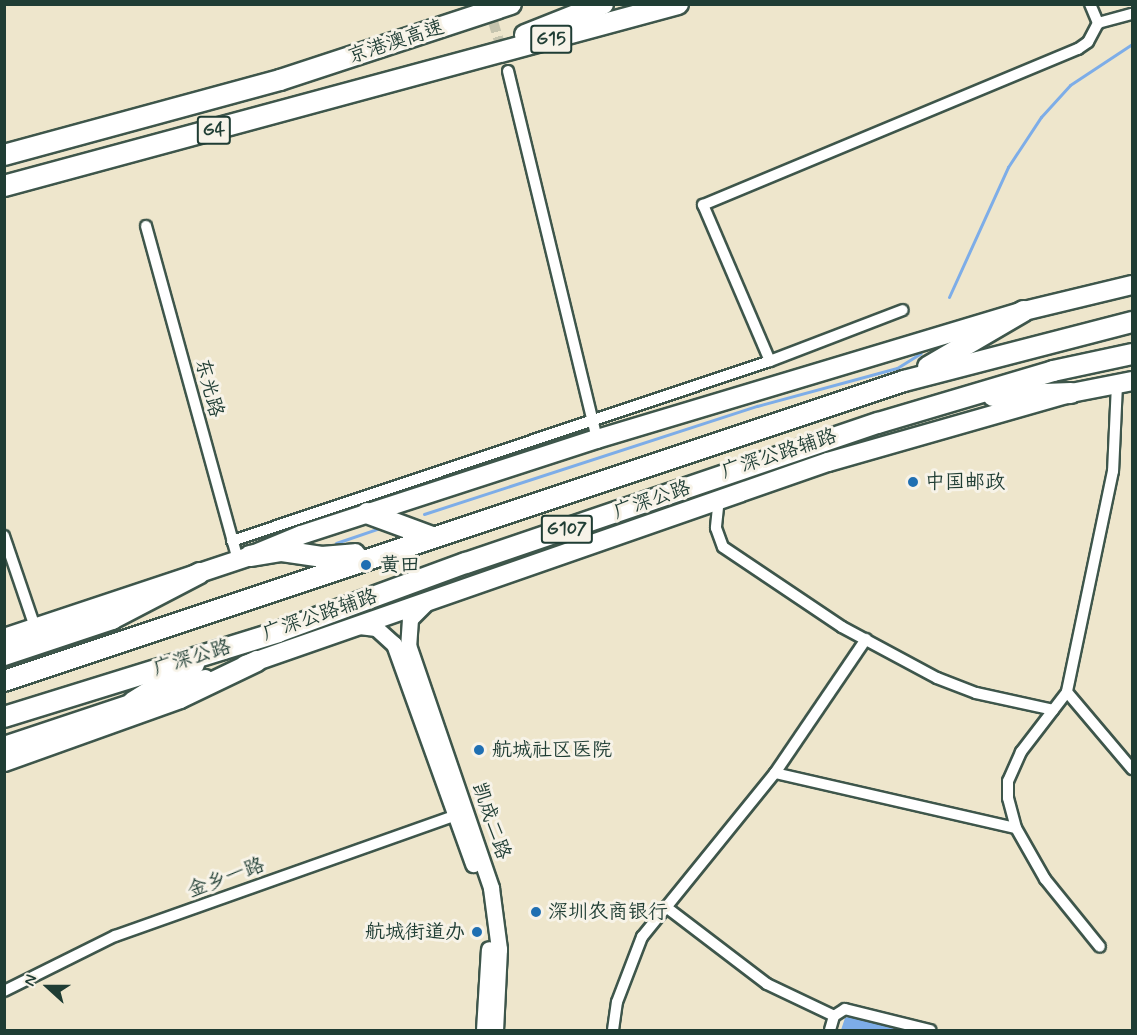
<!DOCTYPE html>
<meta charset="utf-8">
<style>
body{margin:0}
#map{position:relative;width:1137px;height:1035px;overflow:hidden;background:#eee6cc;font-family:Mynerve,"LXGW WenKai TC",sans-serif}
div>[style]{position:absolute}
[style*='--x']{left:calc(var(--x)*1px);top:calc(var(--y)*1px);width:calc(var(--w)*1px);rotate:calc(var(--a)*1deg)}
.water>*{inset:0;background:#7dade8}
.stream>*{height:3px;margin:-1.5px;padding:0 1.5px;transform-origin:1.5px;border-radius:1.5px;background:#7dade8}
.street-tunnel>*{height:10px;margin-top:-5px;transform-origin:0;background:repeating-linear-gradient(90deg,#c5c4ae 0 10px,transparent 0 15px)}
.roads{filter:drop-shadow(2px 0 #3e564b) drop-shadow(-2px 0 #3e564b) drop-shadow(0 2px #3e564b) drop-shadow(0 -2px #3e564b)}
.street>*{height:10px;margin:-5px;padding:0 5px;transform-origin:5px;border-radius:5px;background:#fff}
.secondary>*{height:15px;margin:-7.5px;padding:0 7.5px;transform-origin:7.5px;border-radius:7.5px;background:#fff}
.primary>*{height:18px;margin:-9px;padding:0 9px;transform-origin:9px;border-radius:9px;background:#fff}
.highway>*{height:20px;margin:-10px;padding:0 10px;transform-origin:10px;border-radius:10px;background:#fff}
.dots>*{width:16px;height:16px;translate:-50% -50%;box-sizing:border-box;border:3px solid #f7f3e8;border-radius:50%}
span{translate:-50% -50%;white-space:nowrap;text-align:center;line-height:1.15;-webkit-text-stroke:6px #f7f3e8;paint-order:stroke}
.shield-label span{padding:2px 4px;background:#f7f3e8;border:2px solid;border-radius:4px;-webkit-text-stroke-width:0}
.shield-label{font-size:18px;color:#1f3d34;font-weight:700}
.street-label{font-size:20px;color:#1f3d34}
.poi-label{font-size:20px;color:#1f3d34}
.left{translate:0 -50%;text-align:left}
.right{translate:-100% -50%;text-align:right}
.frame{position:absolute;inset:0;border:6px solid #1f3d34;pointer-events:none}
.north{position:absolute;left:18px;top:957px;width:60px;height:60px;-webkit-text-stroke:4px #f7f3e8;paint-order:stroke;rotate:291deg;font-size:16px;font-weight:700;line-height:24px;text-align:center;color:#1f3d34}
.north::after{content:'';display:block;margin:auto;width:21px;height:27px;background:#1f3d34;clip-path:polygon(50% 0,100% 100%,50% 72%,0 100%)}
</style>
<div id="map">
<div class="water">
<div style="clip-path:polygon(851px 1016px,901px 1030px,841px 1030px,845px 1018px)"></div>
</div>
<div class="stream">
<div style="--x:949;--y:297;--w:143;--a:-65.6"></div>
<div style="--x:1008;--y:167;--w:60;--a:-56.6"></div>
<div style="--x:1041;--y:117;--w:43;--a:-47.8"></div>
<div style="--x:1070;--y:85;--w:74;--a:-33.5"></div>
<div style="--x:424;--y:514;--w:350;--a:-18"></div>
<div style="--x:757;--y:406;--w:145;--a:-15.2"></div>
<div style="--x:897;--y:368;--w:28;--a:-32"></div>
<div style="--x:336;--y:543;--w:46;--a:-18.8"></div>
</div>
<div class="street-tunnel">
<div style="--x:489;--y:8;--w:66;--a:73.2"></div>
</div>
<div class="roads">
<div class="street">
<div style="--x:1090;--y:4;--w:21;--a:67"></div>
<div style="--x:508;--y:71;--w:379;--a:76.4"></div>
<div style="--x:146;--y:226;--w:346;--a:74.6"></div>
<div style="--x:770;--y:361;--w:170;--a:-113.2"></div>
<div style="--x:703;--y:205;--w:406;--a:-22.6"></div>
<div style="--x:1078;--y:49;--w:12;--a:-35"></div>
<div style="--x:1088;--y:42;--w:21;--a:-62"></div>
<div style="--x:1098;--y:23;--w:35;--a:-15"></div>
<div style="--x:1117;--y:384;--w:87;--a:92.6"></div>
<div style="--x:1113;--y:471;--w:226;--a:101.8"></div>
<div style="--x:1067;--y:692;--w:101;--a:49.8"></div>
<div style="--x:719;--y:498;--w:30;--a:96"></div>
<div style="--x:716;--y:528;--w:20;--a:70"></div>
<div style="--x:723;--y:547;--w:143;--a:33.9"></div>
<div style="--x:842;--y:627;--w:108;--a:28.2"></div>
<div style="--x:937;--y:678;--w:42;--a:21"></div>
<div style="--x:976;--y:693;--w:79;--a:12.4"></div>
<div style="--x:4;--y:536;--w:96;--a:71.2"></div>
<div style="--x:232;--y:541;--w:567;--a:-18.5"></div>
<div style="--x:770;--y:361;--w:142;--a:-21"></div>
<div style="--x:1067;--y:692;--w:76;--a:127.5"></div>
<div style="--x:1021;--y:752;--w:32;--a:114"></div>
<div style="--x:1008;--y:781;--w:17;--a:90"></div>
<div style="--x:1008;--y:798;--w:31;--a:75"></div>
<div style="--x:1016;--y:828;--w:59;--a:60.4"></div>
<div style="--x:1045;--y:879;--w:87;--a:51"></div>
<div style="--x:775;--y:773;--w:247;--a:12.9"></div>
<div style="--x:666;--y:907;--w:127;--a:37.3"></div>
<div style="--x:767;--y:984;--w:74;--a:25.5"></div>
<div style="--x:4;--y:991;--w:124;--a:-26.4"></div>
<div style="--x:115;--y:936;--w:366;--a:-19.5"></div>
<div style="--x:613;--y:1030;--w:28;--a:-82"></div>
<div style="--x:617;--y:1002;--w:70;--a:-69"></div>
<div style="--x:642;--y:937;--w:211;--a:-51"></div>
<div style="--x:775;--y:773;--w:162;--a:-55.8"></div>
<div style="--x:830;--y:1030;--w:15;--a:-74"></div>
<div style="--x:834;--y:1016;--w:13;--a:-32"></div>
<div style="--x:845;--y:1009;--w:88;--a:13.9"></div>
</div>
<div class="secondary">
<div style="--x:426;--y:603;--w:23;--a:135"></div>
<div style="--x:410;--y:619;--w:26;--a:94"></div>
<div style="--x:408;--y:645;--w:257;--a:71.1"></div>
<div style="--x:491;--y:888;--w:62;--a:82.5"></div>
<div style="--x:499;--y:949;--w:81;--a:92.8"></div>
<div style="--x:359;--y:626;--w:17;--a:7"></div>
<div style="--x:376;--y:628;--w:24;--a:42"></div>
<div style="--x:394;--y:644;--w:234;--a:70.2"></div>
<div style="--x:484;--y:1030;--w:81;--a:-86.5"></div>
</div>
<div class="primary">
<div style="--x:4;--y:638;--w:259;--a:-18.4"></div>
<div style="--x:250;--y:556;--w:55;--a:-22.4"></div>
<div style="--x:301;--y:535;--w:311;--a:-18"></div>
<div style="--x:597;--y:439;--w:446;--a:-16.7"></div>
<div style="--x:1024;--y:311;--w:111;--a:-13.5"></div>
<div style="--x:245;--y:665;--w:617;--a:-19.2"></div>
<div style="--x:828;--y:462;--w:253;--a:-15.9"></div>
<div style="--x:1071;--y:393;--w:62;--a:-11.1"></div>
<div style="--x:4;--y:746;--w:212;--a:-18.4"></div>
</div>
<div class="highway">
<div style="--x:525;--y:35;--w:84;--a:-21.7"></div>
<div style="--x:4;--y:155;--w:286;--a:-15.2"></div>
<div style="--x:280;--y:80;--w:243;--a:-18.2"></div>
<div style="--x:4;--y:186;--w:698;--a:-15.11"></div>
<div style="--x:928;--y:367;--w:111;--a:-30.3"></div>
<div style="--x:993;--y:396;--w:78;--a:-2.2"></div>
<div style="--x:367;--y:513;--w:69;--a:20.3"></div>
<div style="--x:250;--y:556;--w:32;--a:-9"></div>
<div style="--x:282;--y:551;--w:40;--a:8.5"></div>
<div style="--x:322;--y:557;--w:33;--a:-5"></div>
<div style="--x:4;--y:655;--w:114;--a:-18.4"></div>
<div style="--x:112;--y:619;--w:99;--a:-27.6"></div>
<div style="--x:4;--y:681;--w:949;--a:-18.43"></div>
<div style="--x:904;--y:381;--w:236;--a:-14.5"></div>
<div style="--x:133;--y:702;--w:72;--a:-31.9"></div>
<div style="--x:4;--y:717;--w:287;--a:-17.2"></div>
<div style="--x:278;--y:632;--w:200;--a:-20.2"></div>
<div style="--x:466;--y:563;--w:435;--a:-18.8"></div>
<div style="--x:878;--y:423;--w:183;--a:-16.5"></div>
<div style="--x:1053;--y:371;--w:81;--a:-12.1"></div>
<div style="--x:4;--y:761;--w:187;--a:-19.7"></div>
<div style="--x:180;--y:698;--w:85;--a:-25.7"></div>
</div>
</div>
<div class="dots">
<div style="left:913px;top:482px;background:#1f6fb2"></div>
<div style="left:366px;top:565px;background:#1f6fb2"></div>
<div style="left:479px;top:750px;background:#1f6fb2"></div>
<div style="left:536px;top:912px;background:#1f6fb2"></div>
<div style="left:477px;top:932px;background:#1f6fb2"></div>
</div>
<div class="shield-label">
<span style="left:551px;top:39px">G15</span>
<span style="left:214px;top:130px">G4</span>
<span style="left:567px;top:529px">G107</span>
</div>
<div class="street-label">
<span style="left:396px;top:42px;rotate:-18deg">京港澳高速</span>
<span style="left:209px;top:388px;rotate:75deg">东光路</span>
<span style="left:779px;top:454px;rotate:-18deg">广深公路辅路</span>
<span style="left:652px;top:500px;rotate:-19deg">广深公路</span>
<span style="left:320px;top:615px;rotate:-19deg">广深公路辅路</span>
<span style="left:192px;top:658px;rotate:-17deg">广深公路</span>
<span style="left:491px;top:821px;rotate:71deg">凯成二路</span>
<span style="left:226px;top:878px;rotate:-20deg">金乡一路</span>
</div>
<div class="poi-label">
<span class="left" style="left:925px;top:482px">中国邮政</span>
<span class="left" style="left:380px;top:565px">黄田</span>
<span class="left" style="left:492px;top:750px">航城社区医院</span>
<span class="left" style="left:548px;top:912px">深圳农商银行</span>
<span class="right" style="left:465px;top:932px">航城街道办</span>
</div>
<div class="frame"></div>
<div class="north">N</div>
</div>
